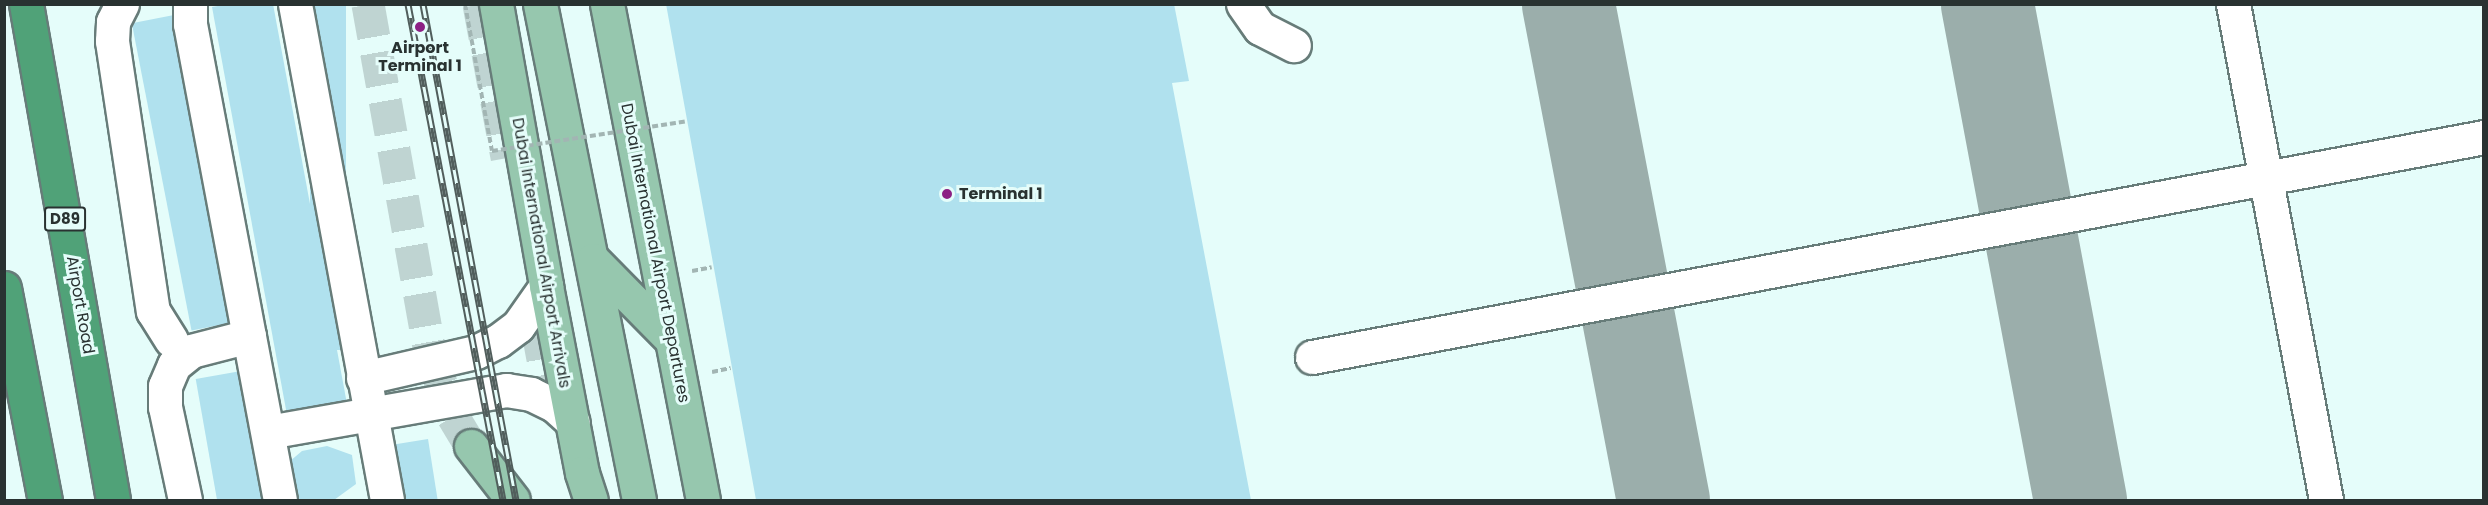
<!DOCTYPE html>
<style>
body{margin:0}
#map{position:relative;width:2488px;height:505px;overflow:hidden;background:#e5fdfa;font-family:Poppins,sans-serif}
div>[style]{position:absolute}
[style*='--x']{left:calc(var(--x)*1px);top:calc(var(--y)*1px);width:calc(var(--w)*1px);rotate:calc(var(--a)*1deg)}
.taxiway>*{height:93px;margin:-46.5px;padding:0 46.5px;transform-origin:46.5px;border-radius:46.5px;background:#9baeab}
.building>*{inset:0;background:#b0e1ee;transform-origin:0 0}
.major-tunnel>*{height:33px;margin-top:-16.5px;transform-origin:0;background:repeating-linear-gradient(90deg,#bfd4d2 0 33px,transparent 0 49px)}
.path>*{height:4px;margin-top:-2px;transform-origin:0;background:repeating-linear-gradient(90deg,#a2b5b3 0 6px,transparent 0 9px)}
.roads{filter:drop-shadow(2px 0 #677c79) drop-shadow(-2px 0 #677c79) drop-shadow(0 2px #677c79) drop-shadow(0 -2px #677c79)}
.minor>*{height:33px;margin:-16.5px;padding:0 16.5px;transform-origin:16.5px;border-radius:16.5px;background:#fff}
.major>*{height:33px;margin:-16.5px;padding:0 16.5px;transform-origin:16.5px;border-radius:16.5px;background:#96c7ae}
.highway>*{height:33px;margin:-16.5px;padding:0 16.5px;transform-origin:16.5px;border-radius:16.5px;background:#50a278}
.rail>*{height:7px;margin-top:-3.5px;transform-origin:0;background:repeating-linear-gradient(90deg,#e5fdfa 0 14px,#515e5c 0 28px);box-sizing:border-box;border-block:2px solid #515e5c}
.path-bridge>*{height:4px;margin-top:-2px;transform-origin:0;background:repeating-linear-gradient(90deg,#a2b5b3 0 6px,transparent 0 9px)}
.dots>*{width:16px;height:16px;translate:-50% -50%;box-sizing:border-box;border:3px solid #e5fdfa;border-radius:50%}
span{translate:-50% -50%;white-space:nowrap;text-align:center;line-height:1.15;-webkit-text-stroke:6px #e5fdfa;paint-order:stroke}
.shield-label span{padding:2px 4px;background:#e5fdfa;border:2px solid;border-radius:4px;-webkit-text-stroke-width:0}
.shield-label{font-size:15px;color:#293231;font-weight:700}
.poi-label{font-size:16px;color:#293231;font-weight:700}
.left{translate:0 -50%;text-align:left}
.street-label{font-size:16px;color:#293231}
.frame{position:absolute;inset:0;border:6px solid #293231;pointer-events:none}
</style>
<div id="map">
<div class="taxiway">
<div style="--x:1568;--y:4;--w:505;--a:79.16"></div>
<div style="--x:1987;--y:4;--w:505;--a:79.38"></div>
</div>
<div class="building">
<div style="clip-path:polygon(229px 4px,273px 4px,347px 404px,287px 415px,212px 7px)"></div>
<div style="left:310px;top:4px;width:36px;height:346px"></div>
<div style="clip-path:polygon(666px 4px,1174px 4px,1189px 81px,1172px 83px,1251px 500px,756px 500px)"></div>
<div style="left:174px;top:15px;width:313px;height:43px;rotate:79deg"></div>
<div style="left:241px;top:371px;width:131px;height:46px;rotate:80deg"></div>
<div style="left:428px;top:439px;width:62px;height:36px;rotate:81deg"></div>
<div style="clip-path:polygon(327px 446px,352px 455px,356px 484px,334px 500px,294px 500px,283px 467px,302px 451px)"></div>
</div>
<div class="major-tunnel">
<div style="--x:368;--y:4;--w:354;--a:79.9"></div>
<div style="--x:430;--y:353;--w:67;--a:69.9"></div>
<div style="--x:453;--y:416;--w:35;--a:59"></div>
<div style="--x:479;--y:4;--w:156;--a:79.6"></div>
<div style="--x:537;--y:326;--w:88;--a:79.6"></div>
</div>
<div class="path">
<div style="--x:692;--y:271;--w:20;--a:-11"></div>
<div style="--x:712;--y:372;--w:19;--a:-12"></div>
</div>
<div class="roads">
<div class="minor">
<div style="--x:122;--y:4;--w:20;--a:117"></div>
<div style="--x:113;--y:22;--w:19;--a:93"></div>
<div style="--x:112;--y:41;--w:273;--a:81.4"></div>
<div style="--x:153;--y:311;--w:34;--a:58"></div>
<div style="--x:190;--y:4;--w:20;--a:90"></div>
<div style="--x:190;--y:24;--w:484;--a:79.3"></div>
<div style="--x:295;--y:4;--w:504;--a:79.49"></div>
<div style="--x:1243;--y:4;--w:29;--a:55"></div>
<div style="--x:1260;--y:28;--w:38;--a:27"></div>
<div style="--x:2233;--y:4;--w:505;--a:79.38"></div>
<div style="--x:1312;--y:357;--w:1192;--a:-10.63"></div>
<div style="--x:363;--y:378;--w:116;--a:-13"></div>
<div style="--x:476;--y:352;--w:25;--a:-27"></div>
<div style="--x:498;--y:341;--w:25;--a:-37"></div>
<div style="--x:518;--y:326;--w:49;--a:-55"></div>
<div style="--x:268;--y:432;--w:242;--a:-10"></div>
<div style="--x:506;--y:390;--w:25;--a:9"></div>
<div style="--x:531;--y:394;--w:25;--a:26"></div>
<div style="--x:554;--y:405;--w:25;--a:42"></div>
<div style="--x:185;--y:500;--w:95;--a:-102.1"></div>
<div style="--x:165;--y:407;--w:21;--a:-90"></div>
<div style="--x:165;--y:386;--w:23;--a:-67"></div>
<div style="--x:174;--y:365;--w:22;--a:-39"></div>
<div style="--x:191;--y:351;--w:60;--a:-14.5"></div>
</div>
<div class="major">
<div style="--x:496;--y:4;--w:286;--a:79.9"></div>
<div style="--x:546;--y:286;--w:190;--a:79.1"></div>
<div style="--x:582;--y:473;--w:28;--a:72"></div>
<div style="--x:540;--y:4;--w:506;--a:78.71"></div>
<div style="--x:607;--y:4;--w:505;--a:79.05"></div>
<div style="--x:593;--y:260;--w:112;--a:45.4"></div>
<div style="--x:471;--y:446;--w:68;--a:52.1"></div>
</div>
<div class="highway">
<div style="--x:26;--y:4;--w:504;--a:80.05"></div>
<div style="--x:4;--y:288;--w:216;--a:79.1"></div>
</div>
</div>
<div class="rail">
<div style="--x:408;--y:4;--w:505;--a:79.16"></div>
<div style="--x:423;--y:4;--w:505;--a:79.38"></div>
</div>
<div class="path-bridge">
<div style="--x:465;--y:4;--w:149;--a:79.6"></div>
<div style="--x:492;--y:151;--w:197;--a:-8.7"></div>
</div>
<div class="dots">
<div style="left:420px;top:27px;background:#8c2084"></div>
<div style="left:947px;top:194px;background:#8c2084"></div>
</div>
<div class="shield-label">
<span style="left:65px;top:219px">D89</span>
</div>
<div class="poi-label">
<span style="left:420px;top:57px">Airport<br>Terminal 1</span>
<span class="left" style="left:959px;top:194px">Terminal 1</span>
</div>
<div class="street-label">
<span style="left:541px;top:253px;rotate:80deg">Dubai International Airport Arrivals</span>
<span style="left:655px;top:253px;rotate:79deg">Dubai International Airport Departures</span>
<span style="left:80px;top:305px;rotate:80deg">Airport Road</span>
</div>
<div class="frame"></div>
</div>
